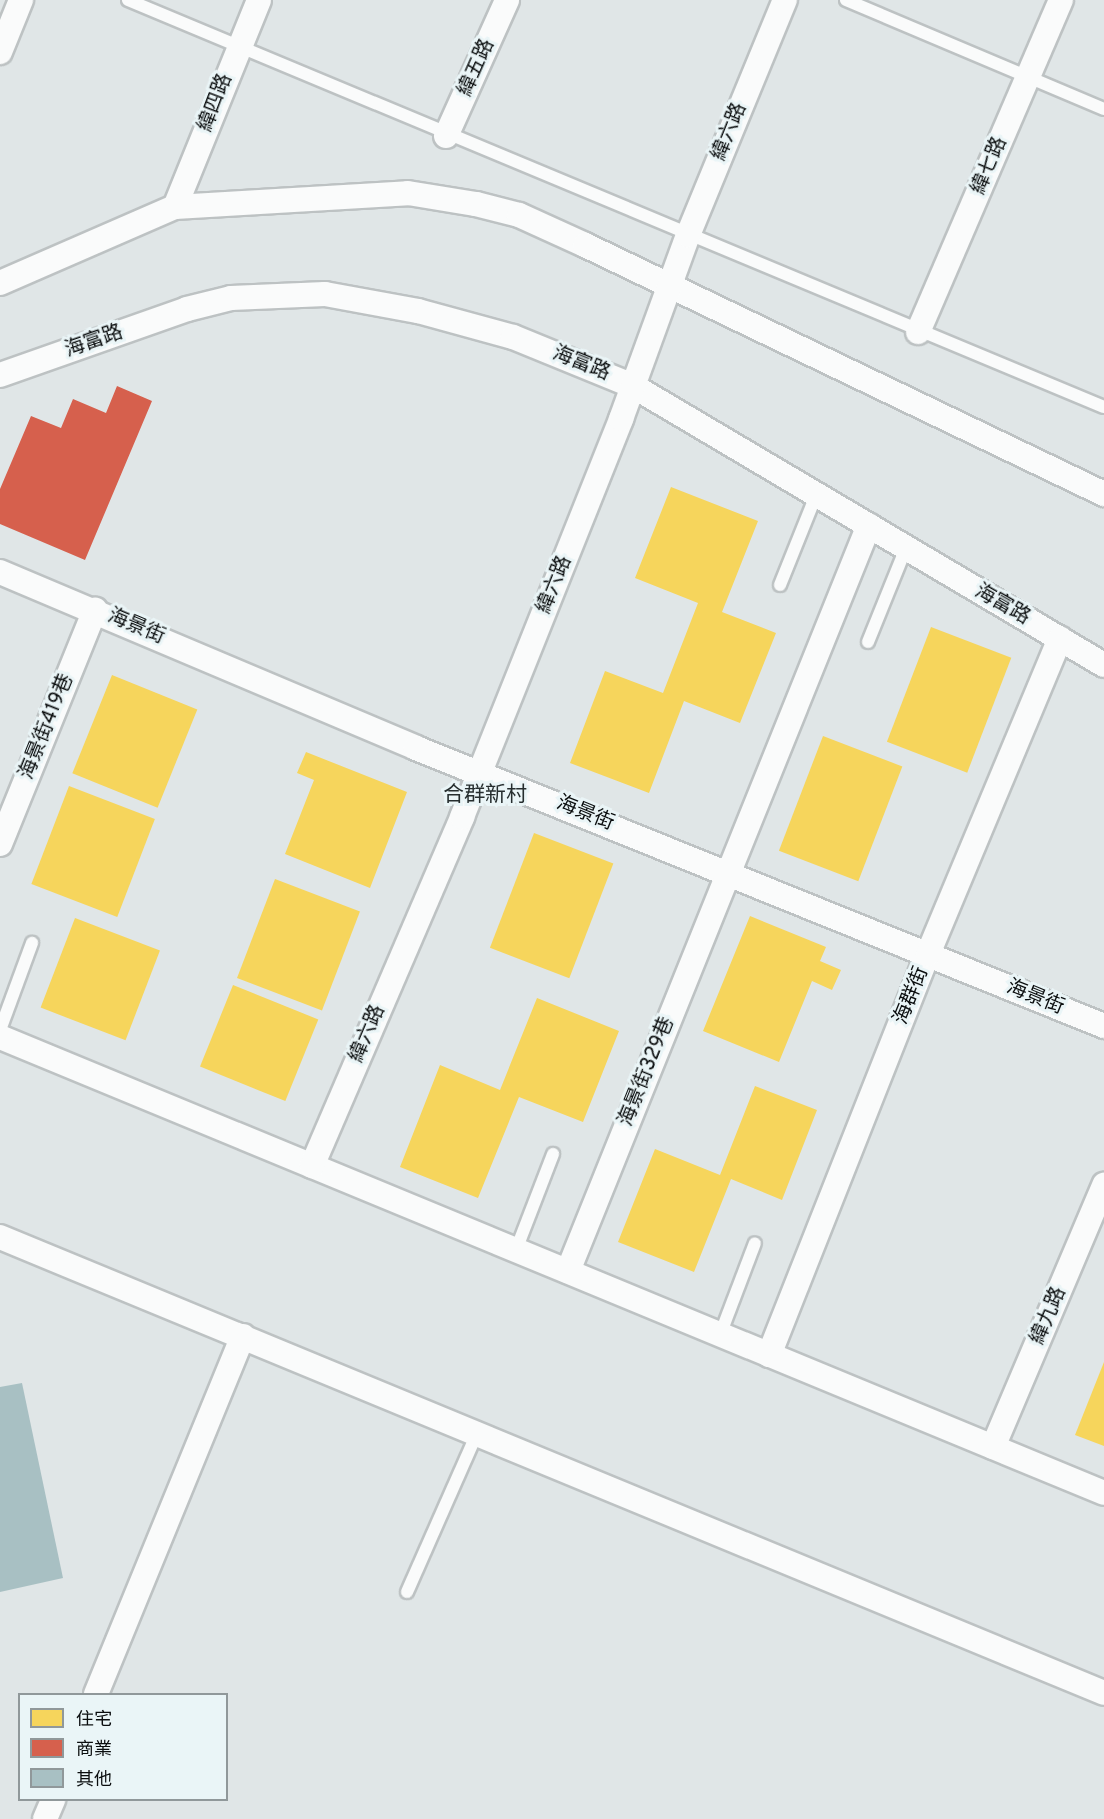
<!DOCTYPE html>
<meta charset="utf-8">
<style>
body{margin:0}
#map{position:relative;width:1104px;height:1819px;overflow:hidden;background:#e0e6e7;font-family:Overpass,"Noto Sans TC",sans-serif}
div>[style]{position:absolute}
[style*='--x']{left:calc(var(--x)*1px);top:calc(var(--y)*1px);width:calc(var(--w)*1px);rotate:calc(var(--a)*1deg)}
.homes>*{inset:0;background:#f6d55c;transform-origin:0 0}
.shops>*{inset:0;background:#d6604d}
.building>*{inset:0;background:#a8c0c3}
.roads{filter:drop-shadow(2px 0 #bdc2c3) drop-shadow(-2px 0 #bdc2c3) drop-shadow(0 2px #bdc2c3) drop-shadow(0 -2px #bdc2c3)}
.service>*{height:12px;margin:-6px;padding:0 6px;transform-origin:6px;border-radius:6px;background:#fafbfb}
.minor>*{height:24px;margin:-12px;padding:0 12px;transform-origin:12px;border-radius:12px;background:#fafbfb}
span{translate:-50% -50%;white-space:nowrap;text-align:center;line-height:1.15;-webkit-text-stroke:6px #eaf5f7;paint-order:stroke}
.street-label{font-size:20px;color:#0a0d0e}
.neighbourhood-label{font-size:21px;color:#262e2f}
.legend{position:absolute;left:18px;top:1693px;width:210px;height:108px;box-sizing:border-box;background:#eaf5f7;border:2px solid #90989a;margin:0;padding:8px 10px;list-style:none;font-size:18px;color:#0a0d0e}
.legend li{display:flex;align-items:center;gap:12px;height:30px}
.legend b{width:30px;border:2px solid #90989a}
</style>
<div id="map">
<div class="homes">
<div style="clip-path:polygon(671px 487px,758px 521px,722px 612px,776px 633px,740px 723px,684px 701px,649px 793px,570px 763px,605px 671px,663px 693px,698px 603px,635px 578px)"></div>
<div style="left:931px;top:627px;width:86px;height:123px;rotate:21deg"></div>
<div style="left:112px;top:675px;width:92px;height:106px;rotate:22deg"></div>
<div style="left:823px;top:736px;width:85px;height:123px;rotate:21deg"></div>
<div style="clip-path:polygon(306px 752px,407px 792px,370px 888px,285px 854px,314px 780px,297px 773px)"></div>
<div style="left:69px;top:786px;width:92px;height:105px;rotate:21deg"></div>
<div style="left:534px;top:833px;width:85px;height:123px;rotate:21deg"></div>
<div style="left:275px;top:879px;width:91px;height:106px;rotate:21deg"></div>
<div style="clip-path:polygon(750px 916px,826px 947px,820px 961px,841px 970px,832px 990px,812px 981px,779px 1062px,703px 1031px)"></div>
<div style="left:75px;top:918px;width:91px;height:96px;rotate:21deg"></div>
<div style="left:233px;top:985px;width:92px;height:88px;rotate:22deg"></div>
<div style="clip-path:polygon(537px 998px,619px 1031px,583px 1122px,519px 1097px,478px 1198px,400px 1167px,440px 1065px,500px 1090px)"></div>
<div style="clip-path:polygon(755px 1086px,817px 1110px,782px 1200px,731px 1179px,694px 1272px,618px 1242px,655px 1149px,720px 1175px)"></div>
<div style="clip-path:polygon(1104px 1362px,1104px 1446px,1075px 1435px)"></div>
</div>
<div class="shops">
<div style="clip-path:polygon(117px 386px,152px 401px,85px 560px,0 524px,0 489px,31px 416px,61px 428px,73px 399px,106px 413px)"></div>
</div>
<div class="building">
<div style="clip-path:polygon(22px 1383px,63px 1578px,0 1592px,0 1387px)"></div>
</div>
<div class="roads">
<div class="service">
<div style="--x:128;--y:0;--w:1057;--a:22.64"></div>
<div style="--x:846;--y:0;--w:280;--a:22.9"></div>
<div style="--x:780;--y:585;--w:99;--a:-68.1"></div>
<div style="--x:868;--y:642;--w:101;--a:-68"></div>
<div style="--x:0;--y:1030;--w:93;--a:-69.8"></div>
<div style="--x:516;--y:1250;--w:103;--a:-68.9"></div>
<div style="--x:720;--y:1335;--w:98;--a:-69.2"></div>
<div style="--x:407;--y:1592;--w:174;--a:-66.2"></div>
</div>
<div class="minor">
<div style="--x:0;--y:52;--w:56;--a:-68"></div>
<div style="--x:446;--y:136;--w:149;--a:-65.8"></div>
<div style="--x:175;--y:207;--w:223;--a:-67.9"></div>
<div style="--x:0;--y:283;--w:191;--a:-23.5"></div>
<div style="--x:175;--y:207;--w:233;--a:-3.4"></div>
<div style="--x:408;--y:193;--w:69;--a:9.2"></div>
<div style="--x:476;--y:204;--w:44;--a:14.3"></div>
<div style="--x:519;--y:215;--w:72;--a:24.4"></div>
<div style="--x:585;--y:245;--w:576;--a:25.63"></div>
<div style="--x:918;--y:332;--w:361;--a:-66.7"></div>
<div style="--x:0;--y:375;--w:198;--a:-19.4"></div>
<div style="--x:187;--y:309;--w:45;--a:-14"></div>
<div style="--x:231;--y:298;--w:94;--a:-2.4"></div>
<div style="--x:325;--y:294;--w:95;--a:10.4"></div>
<div style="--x:418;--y:311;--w:98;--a:15.3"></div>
<div style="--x:513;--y:337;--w:130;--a:22.2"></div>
<div style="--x:633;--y:386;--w:547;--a:30.64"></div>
<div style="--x:0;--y:572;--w:452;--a:22.9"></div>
<div style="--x:416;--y:748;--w:742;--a:22"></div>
<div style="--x:0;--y:844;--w:253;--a:-67.9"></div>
<div style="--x:0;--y:1037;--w:1194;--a:22.44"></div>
<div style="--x:312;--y:1166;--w:380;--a:-66.7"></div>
<div style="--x:462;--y:817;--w:429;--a:-68.2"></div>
<div style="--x:621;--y:419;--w:196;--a:-70"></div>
<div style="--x:688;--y:235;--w:254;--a:-67.6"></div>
<div style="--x:0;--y:1237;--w:1194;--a:22.44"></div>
<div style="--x:568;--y:1271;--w:804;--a:-68.03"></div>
<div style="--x:769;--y:1355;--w:431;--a:-68.4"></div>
<div style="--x:928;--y:954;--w:342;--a:-67.3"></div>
<div style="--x:993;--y:1447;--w:285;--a:-67"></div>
<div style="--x:96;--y:1694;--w:387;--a:-67.7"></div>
<div style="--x:45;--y:1819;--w:21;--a:-67"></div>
</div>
</div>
<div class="street-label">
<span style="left:477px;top:68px;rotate:-66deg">緯五路</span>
<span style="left:216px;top:103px;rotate:-69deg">緯四路</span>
<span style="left:730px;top:132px;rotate:-68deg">緯六路</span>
<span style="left:990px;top:166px;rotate:-67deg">緯七路</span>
<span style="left:94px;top:342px;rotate:-19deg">海富路</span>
<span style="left:581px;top:364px;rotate:22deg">海富路</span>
<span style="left:555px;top:585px;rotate:-68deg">緯六路</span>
<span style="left:1002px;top:605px;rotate:30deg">海富路</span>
<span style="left:136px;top:627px;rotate:23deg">海景街</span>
<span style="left:47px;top:727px;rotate:-68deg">海景街419巷</span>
<span style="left:585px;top:814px;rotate:22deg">海景街</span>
<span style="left:912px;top:996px;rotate:-68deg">海群街</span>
<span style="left:1035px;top:998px;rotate:22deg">海景街</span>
<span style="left:368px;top:1034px;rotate:-67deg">緯六路</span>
<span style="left:647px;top:1072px;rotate:-68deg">海景街329巷</span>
<span style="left:1049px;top:1316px;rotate:-67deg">緯九路</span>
</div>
<div class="neighbourhood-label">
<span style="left:485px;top:796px">合群新村</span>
</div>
<ul class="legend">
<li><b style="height:16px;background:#f6d55c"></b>住宅</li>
<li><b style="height:16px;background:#d6604d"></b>商業</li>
<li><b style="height:16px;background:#a8c0c3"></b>其他</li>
</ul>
</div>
